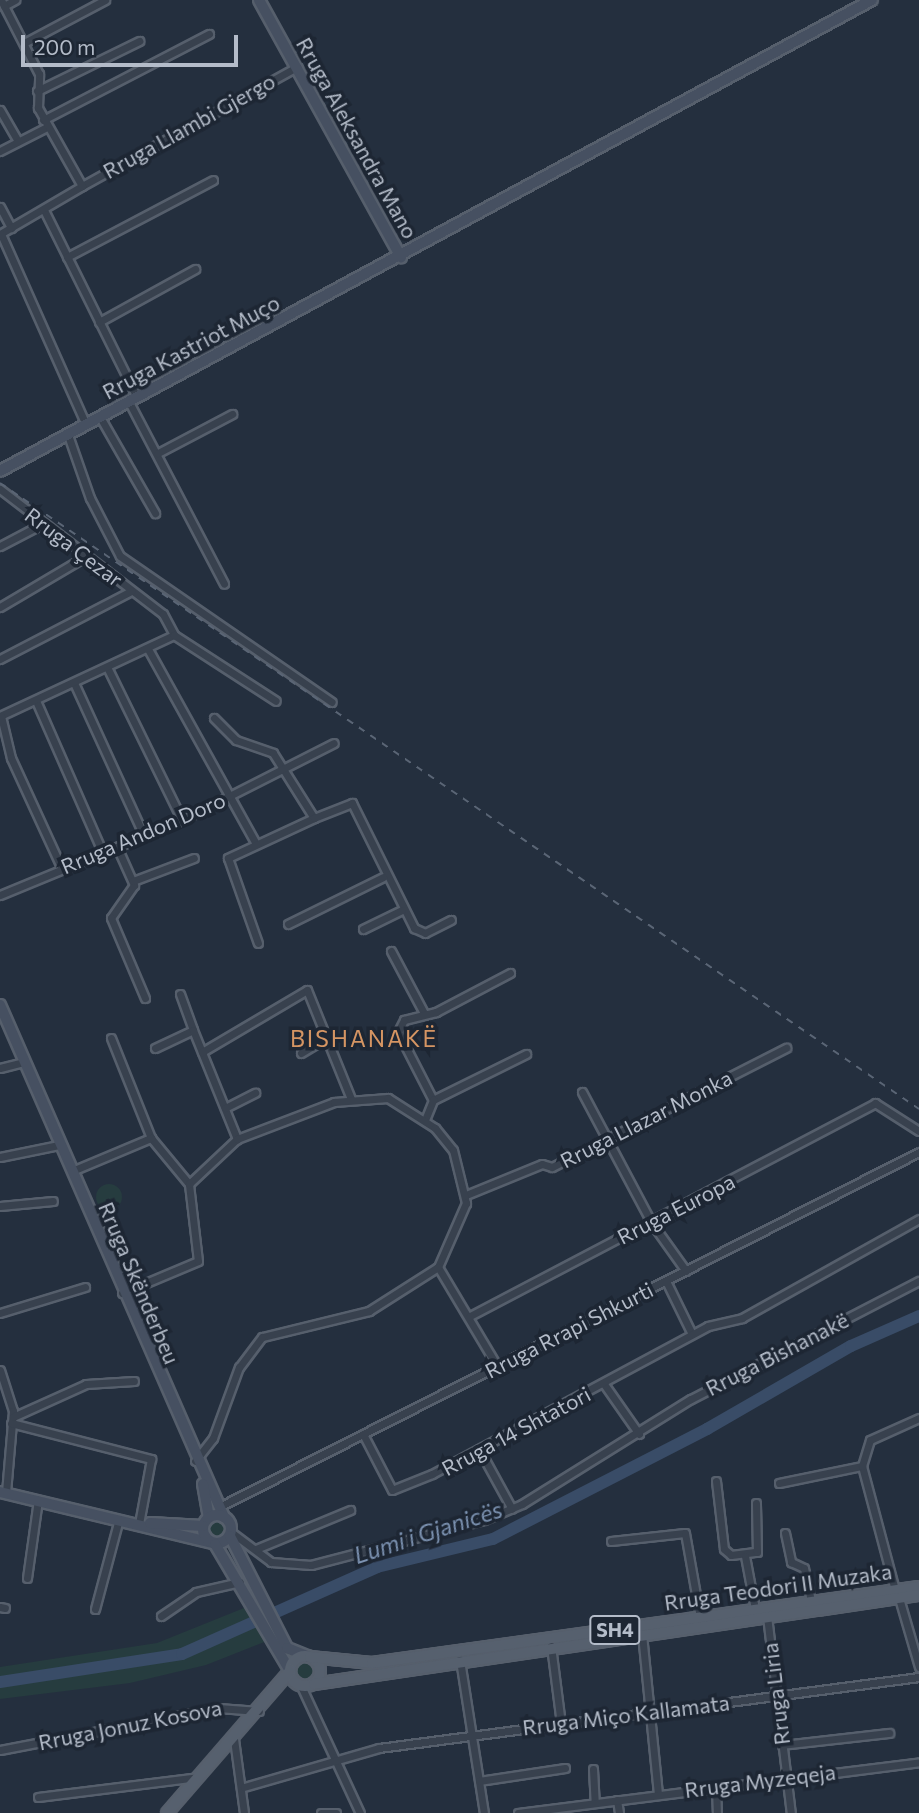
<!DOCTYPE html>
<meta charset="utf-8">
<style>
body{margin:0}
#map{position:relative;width:919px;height:1813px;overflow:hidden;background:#242f3e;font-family:Commissioner,sans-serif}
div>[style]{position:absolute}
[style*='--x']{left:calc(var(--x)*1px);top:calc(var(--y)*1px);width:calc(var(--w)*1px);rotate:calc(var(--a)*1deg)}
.green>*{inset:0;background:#263c3f}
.round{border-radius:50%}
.river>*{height:12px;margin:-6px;padding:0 6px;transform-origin:6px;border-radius:6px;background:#394c67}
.roads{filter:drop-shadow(2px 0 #565f6c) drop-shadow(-2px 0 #565f6c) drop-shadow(0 2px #565f6c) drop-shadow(0 -2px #565f6c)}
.street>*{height:7px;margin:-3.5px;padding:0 3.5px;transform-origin:3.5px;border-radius:3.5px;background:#38414e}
.secondary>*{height:10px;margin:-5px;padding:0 5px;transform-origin:5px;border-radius:5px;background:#465061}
.secondary>.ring{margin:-5px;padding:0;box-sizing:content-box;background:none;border:10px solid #465061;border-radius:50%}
.primary>*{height:10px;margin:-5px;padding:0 5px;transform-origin:5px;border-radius:5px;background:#56606e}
.primary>.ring{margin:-5px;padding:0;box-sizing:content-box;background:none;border:10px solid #56606e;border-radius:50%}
.rail>*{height:2px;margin-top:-1px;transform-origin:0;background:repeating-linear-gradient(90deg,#5a6575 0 7px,transparent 0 14px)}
span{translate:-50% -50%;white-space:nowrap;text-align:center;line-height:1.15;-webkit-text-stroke:7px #1d2633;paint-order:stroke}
.shield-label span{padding:2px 5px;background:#1d2633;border:2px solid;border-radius:5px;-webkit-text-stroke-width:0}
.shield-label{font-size:19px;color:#b4bcc9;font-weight:700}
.street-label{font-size:21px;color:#b4bcc9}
.neighbourhood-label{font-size:23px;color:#d59563;letter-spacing:2px}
.water-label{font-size:23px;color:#7c92b1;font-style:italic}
.scale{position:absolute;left:21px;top:35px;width:217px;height:32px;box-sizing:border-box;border:4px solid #b4bcc9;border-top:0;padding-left:9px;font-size:21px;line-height:24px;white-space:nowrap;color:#b4bcc9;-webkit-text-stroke:5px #1d2633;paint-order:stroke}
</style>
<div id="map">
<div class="green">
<div class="round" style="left:96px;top:1184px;width:26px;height:26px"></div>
<div class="round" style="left:207px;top:1520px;width:20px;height:20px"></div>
<div style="clip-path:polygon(249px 1606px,267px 1641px,206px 1665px,130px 1683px,0 1699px,0 1667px,157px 1643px)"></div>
<div class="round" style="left:296px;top:1662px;width:20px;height:20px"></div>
</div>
<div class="river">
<div style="--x:0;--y:1682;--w:184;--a:-8.7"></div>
<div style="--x:182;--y:1654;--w:214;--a:-24"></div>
<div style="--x:377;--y:1567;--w:119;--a:-13.6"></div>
<div style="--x:493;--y:1539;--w:241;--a:-27.2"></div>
<div style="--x:707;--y:1429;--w:166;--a:-30"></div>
<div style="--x:851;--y:1346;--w:74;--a:-23.8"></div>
</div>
<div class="roads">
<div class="street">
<div style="--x:4;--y:6;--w:13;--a:-29"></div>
<div style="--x:24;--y:43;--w:92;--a:-28"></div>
<div style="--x:37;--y:91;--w:114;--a:-26.1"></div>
<div style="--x:0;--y:110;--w:36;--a:60"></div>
<div style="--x:43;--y:120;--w:187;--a:-27.4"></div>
<div style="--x:0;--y:151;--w:53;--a:-27.1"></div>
<div style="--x:82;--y:186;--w:246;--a:-29"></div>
<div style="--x:0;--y:207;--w:24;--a:62"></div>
<div style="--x:44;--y:210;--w:209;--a:63.6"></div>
<div style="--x:0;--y:234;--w:95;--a:-30.3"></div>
<div style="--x:82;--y:186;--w:90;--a:-119.4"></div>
<div style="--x:38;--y:108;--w:34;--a:-88"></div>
<div style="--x:39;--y:74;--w:83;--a:-117.2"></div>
<div style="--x:1;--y:234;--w:209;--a:66"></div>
<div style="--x:67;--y:257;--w:165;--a:-27.8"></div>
<div style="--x:99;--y:322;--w:110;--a:-28.9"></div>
<div style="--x:129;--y:402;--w:205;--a:62.4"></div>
<div style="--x:100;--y:417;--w:111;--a:60.2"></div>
<div style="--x:68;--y:435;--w:67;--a:70.8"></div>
<div style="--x:90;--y:498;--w:65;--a:62.7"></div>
<div style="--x:120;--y:556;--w:257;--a:34.6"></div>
<div style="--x:158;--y:453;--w:84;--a:-27.8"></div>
<div style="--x:0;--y:489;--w:205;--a:37.5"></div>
<div style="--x:163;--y:614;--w:24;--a:62"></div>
<div style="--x:0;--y:546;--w:45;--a:-27.7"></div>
<div style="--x:0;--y:607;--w:96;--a:-30.6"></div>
<div style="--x:148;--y:649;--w:223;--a:61"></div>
<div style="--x:0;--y:659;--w:148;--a:-27.4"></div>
<div style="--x:108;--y:669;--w:168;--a:63.9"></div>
<div style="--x:75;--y:685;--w:166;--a:65.4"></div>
<div style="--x:37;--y:703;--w:162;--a:66.3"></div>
<div style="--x:0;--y:716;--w:192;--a:-25"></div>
<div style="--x:174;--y:635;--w:121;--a:32.9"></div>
<div style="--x:1;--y:716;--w:43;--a:76.6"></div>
<div style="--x:11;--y:758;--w:122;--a:65.3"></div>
<div style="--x:214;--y:718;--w:31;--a:45"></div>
<div style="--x:236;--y:740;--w:39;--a:19"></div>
<div style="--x:273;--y:753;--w:77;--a:57.8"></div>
<div style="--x:314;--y:818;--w:95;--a:155.1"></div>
<div style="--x:228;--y:858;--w:90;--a:70.6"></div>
<div style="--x:314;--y:818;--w:41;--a:-21.5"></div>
<div style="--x:352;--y:803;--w:140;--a:63.6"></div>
<div style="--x:414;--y:928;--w:12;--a:24"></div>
<div style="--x:425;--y:933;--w:29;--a:-27"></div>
<div style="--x:117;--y:847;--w:42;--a:65.9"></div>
<div style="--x:134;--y:885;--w:40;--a:124.9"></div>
<div style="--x:111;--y:918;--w:87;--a:67"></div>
<div style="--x:133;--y:881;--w:65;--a:-20.7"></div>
<div style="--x:0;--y:895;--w:197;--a:-22.4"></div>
<div style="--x:182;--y:820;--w:170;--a:-26.9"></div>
<div style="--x:288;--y:924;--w:106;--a:-26.3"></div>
<div style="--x:363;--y:929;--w:43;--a:-26"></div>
<div style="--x:391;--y:951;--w:70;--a:62"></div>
<div style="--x:510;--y:973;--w:84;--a:152.2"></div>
<div style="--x:436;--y:1012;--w:33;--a:166"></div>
<div style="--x:404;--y:1020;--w:13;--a:117"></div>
<div style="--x:398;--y:1032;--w:76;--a:62.8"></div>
<div style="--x:433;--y:1100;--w:104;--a:-26.3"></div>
<div style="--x:180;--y:994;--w:38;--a:70"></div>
<div style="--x:111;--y:1038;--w:108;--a:68.2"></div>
<div style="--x:151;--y:1138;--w:60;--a:50.4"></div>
<div style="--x:155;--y:1048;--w:42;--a:-25.3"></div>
<div style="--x:193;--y:1030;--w:118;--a:68"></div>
<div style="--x:202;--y:1052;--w:122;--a:-30.6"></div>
<div style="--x:307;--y:990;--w:118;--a:68"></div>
<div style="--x:301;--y:1053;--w:29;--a:-31"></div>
<div style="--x:0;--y:1068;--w:25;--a:-14"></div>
<div style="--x:582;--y:1092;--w:147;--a:62"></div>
<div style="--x:651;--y:1222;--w:60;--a:54.5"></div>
<div style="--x:225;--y:1108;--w:34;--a:-27"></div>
<div style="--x:425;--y:1120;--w:22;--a:-68"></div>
<div style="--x:0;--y:1157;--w:60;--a:-11.5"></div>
<div style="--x:72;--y:1171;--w:86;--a:-22.7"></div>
<div style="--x:466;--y:1195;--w:82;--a:-22.2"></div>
<div style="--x:542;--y:1164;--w:10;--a:17"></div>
<div style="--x:552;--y:1167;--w:263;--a:-27"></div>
<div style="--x:0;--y:1206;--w:53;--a:-5.4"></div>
<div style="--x:438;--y:1267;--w:115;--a:59.2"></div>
<div style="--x:666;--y:1281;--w:59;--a:63.9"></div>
<div style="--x:122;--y:1293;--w:82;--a:-22.8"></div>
<div style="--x:198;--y:1261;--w:78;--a:-96.7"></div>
<div style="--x:189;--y:1184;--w:66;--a:-43.2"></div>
<div style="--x:237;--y:1139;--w:104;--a:-20.9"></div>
<div style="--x:334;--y:1102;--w:54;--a:-4.2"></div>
<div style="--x:388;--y:1098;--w:56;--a:32.6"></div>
<div style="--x:435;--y:1128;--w:28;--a:51"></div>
<div style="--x:453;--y:1150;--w:55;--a:76.2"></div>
<div style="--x:466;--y:1203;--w:70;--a:113.6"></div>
<div style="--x:438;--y:1267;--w:82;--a:147.5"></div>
<div style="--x:369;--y:1311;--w:110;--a:166.3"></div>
<div style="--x:262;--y:1337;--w:38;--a:127"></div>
<div style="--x:239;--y:1367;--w:76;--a:110.1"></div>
<div style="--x:213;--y:1438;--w:29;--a:128"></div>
<div style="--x:0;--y:1313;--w:89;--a:-17"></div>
<div style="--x:470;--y:1316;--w:458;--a:-27.7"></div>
<div style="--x:875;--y:1103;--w:52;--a:32.5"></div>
<div style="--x:0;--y:1370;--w:43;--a:72.4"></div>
<div style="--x:13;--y:1411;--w:82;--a:94.9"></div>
<div style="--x:604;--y:1384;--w:61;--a:55"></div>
<div style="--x:13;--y:1417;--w:80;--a:-24.3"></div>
<div style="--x:86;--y:1384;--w:48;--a:-3.6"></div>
<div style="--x:11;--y:1423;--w:145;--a:14.4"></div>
<div style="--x:151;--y:1459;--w:66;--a:100.5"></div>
<div style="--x:363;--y:1434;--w:63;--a:62.6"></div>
<div style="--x:392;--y:1490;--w:43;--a:-21.8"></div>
<div style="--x:432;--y:1474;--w:313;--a:-28.2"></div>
<div style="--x:708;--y:1326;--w:35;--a:-13"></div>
<div style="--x:742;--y:1318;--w:203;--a:-29.2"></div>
<div style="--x:479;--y:1449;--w:68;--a:61.2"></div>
<div style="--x:716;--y:1481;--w:68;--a:83.3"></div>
<div style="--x:724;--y:1549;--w:9;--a:41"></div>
<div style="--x:731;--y:1555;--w:26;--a:-7"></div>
<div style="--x:757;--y:1552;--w:49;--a:-91.2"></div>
<div style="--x:779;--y:1483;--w:85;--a:-11.6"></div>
<div style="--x:219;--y:1507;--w:785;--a:-26.89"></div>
<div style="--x:231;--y:1532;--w:50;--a:36.9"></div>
<div style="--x:271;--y:1562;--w:40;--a:4.3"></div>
<div style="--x:311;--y:1565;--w:179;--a:-14.6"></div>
<div style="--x:484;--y:1520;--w:41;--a:-22.8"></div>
<div style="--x:522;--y:1504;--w:199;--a:-31.9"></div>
<div style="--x:691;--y:1399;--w:257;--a:-27.4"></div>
<div style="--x:785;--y:1533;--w:30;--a:78"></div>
<div style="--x:791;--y:1562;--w:14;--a:25"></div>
<div style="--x:804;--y:1568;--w:35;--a:78"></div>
<div style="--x:611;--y:1541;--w:74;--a:-6.2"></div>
<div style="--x:685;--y:1533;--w:85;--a:79.9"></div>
<div style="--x:256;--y:1549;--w:102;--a:-22.5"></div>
<div style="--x:745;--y:1556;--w:54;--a:79.3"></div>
<div style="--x:27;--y:1578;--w:79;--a:-82"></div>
<div style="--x:895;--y:1590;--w:128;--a:-104.9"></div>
<div style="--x:862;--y:1466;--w:27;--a:-73"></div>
<div style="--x:870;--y:1440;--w:54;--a:-24.2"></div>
<div style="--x:899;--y:1598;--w:72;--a:73.8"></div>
<div style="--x:0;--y:1607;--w:5;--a:11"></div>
<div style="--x:95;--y:1609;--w:93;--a:-75.1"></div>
<div style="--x:161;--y:1616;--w:42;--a:-34.4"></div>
<div style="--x:196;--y:1592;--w:45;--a:-12.8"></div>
<div style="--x:767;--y:1616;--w:198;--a:83.1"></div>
<div style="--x:642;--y:1634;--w:161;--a:84.3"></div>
<div style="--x:551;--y:1646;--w:79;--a:82.7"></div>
<div style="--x:460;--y:1660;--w:155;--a:81.1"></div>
<div style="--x:301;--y:1686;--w:140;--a:65.1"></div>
<div style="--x:234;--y:1739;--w:75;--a:82.3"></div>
<div style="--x:782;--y:1745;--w:108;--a:-6.4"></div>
<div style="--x:0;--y:1750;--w:222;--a:-10.9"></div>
<div style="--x:218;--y:1708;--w:41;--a:4.2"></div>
<div style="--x:593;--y:1769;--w:34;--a:87"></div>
<div style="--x:479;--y:1781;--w:87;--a:-8.6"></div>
<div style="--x:244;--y:1787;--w:141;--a:-16.1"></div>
<div style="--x:379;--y:1748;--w:545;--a:-7.49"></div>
<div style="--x:716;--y:1787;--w:26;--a:88"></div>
<div style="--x:38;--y:1797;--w:161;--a:-7.1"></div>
<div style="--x:617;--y:1800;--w:13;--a:81"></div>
<div style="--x:321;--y:1813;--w:15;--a:0"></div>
<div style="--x:518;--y:1813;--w:404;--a:-7.2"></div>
</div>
<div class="secondary">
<div style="--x:259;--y:0;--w:294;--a:61.1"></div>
<div style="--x:0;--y:471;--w:991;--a:-28.38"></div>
<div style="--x:0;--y:1005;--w:559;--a:66.37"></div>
<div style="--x:203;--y:1484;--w:34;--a:80"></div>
<div style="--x:0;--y:1492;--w:218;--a:13.5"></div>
<div class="ring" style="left:203px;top:1515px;width:18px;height:18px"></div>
<div style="--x:150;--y:1523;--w:53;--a:3.2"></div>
<div style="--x:230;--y:1536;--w:126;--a:63"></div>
<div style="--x:287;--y:1648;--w:22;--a:22"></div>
<div style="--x:215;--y:1544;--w:147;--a:59.4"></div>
</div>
<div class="primary">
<div class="ring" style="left:290px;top:1656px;width:20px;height:20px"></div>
<div style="--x:310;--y:1657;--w:62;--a:5.5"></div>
<div style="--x:372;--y:1663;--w:552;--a:-7.91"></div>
<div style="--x:314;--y:1684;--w:612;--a:-8.37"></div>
<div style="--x:167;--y:1813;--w:188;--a:-49.1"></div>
</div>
</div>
<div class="rail">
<div style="--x:0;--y:483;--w:1112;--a:34.26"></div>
</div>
<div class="shield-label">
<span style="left:615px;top:1630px">SH4</span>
</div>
<div class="street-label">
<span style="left:189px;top:126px;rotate:-29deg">Rruga Llambi Gjergo</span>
<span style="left:357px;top:138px;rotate:61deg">Rruga Aleksandra Mano</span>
<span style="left:191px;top:347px;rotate:-28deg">Rruga Kastriot Muço</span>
<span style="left:74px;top:547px;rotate:37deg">Rruga Çezar</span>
<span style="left:143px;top:833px;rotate:-23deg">Rruga Andon Doro</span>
<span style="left:646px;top:1119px;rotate:-27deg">Rruga Llazar Monka</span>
<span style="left:676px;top:1209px;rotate:-27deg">Rruga Europa</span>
<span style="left:139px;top:1283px;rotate:67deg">Rruga Skënderbeu</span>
<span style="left:569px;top:1330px;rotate:-27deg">Rruga Rrapi Shkurti</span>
<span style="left:777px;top:1354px;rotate:-27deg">Rruga Bishanakë</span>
<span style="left:516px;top:1431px;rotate:-28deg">Rruga 14 Shtatori</span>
<span style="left:778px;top:1587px;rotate:-8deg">Rruga Teodori II Muzaka</span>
<span style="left:776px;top:1694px;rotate:-97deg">Rruga Liria</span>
<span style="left:626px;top:1715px;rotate:-7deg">Rruga Miço Kallamata</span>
<span style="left:130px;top:1725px;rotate:-11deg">Rruga Jonuz Kosova</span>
<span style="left:760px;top:1781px;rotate:-7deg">Rruga Myzeqeja</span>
</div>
<div class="neighbourhood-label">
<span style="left:364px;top:1038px">BISHANAKË</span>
</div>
<div class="water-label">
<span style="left:428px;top:1532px;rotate:-18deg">Lumi i Gjanicës</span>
</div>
<div class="scale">200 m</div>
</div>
